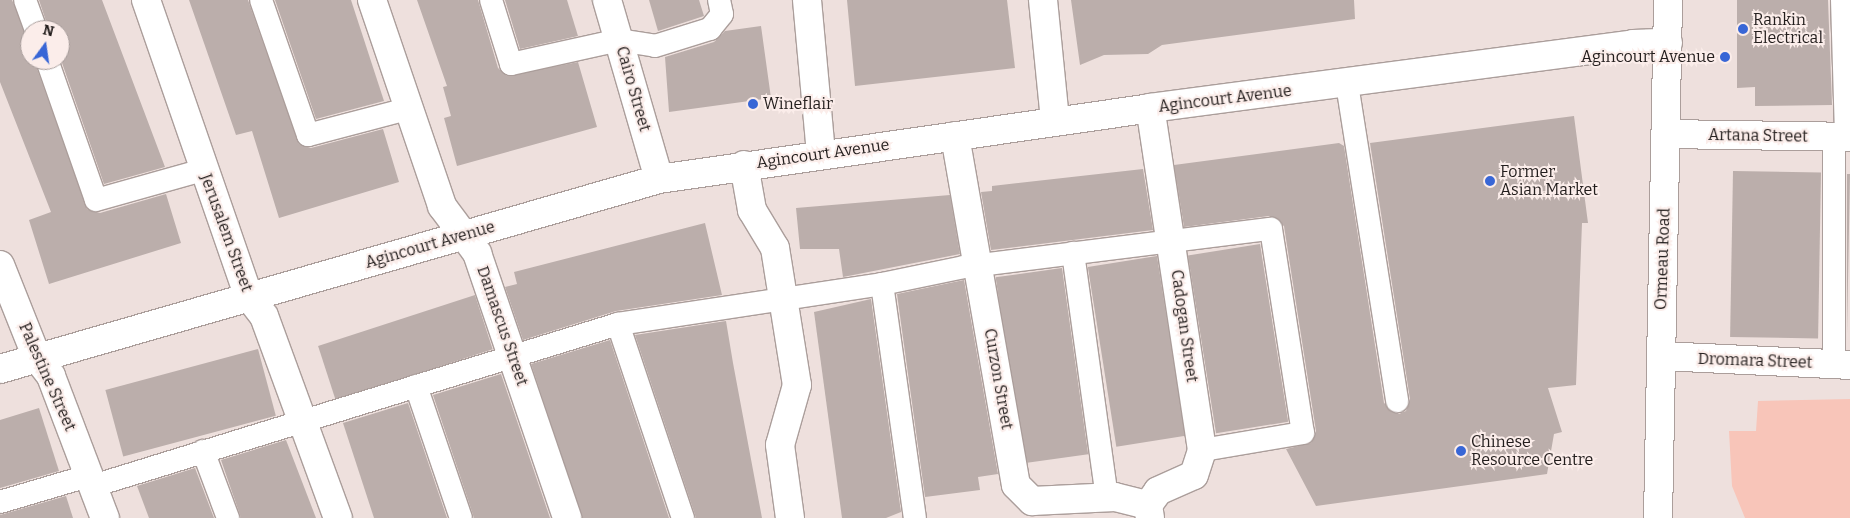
<!DOCTYPE html>
<style>
body{margin:0}
#map{position:relative;width:1850px;height:518px;overflow:hidden;background:#eee0dd;font-family:Bitter,serif}
div>[style]{position:absolute}
[style*='--x']{left:calc(var(--x)*1px);top:calc(var(--y)*1px);width:calc(var(--w)*1px);rotate:calc(var(--a)*1deg)}
.green>*{inset:0;background:#f8c5b9}
.building>*{inset:0;background:#bbaeab;transform-origin:0 0}
.roads{filter:drop-shadow(1px 0 #ab9e9b) drop-shadow(-1px 0 #ab9e9b) drop-shadow(0 1px #ab9e9b) drop-shadow(0 -1px #ab9e9b)}
.lane>*{height:22px;margin:-11px;padding:0 11px;transform-origin:11px;border-radius:11px;background:#fff}
.street>*{height:28px;margin:-14px;padding:0 14px;transform-origin:14px;border-radius:14px;background:#fff}
.primary>*{height:28px;margin:-14px;padding:0 14px;transform-origin:14px;border-radius:14px;background:#fff}
.dots>*{width:14px;height:14px;translate:-50% -50%;box-sizing:border-box;border:2px solid #fbedea;border-radius:50%}
span{translate:-50% -50%;white-space:nowrap;text-align:center;line-height:1.15;-webkit-text-stroke:4px #fbedea;paint-order:stroke}
.poi-label{font-size:16px;color:#221d1c}
.left{translate:0 -50%;text-align:left}
.right{translate:-100% -50%;text-align:right}
.street-label{font-size:16px;color:#221d1c}
.north{position:absolute;left:20px;top:20px;width:50px;height:50px;box-sizing:border-box;background:#fbedea;border:1px solid #a49a98;border-radius:50%;rotate:14deg;font-size:14px;font-weight:700;line-height:20px;text-align:center;color:#221d1c}
.north::after{content:'';display:block;margin:auto;width:18px;height:22px;background:#3866d6;clip-path:polygon(50% 0,100% 100%,50% 72%,0 100%)}
</style>
<div id="map">
<div class="green">
<div style="clip-path:polygon(1850px 399px,1850px 518px,1745px 518px,1732px 486px,1729px 431px,1756px 431px,1758px 401px)"></div>
</div>
<div class="building">
<div style="clip-path:polygon(0 0,12px 0,30px 41px,30px 60px,34px 60px,87px 209px,100px 213px,166px 194px,181px 243px,49px 284px,29px 220px,51px 212px,0 82px)"></div>
<div style="clip-path:polygon(39px 0,102px 0,165px 167px,104px 184px,60px 57px,60px 30px,49px 30px)"></div>
<div style="clip-path:polygon(189px 0,248px 0,299px 144px,311px 148px,383px 129px,399px 182px,279px 218px,252px 131px,236px 135px)"></div>
<div style="clip-path:polygon(275px 0,351px 0,384px 101px,316px 119px)"></div>
<div style="clip-path:polygon(417px 0,478px 0,498px 68px,507px 76px,578px 62px,597px 127px,457px 166px,444px 118px,451px 116px,443px 87px,447px 86px)"></div>
<div style="clip-path:polygon(505px 0,567px 0,578px 36px,520px 49px)"></div>
<div style="clip-path:polygon(649px 0,699px 0,704px 16px,658px 31px)"></div>
<div style="clip-path:polygon(847px 0,1007px 0,1015px 68px,855px 86px)"></div>
<div style="clip-path:polygon(1071px 0,1354px 0,1355px 19px,1162px 45px,1148px 54px,1104px 55px,1080px 65px)"></div>
<div style="clip-path:polygon(1737px 0,1828px 0,1832px 105px,1755px 106px,1755px 87px,1737px 88px)"></div>
<div style="clip-path:polygon(761px 26px,771px 98px,669px 112px,665px 57px,714px 42px,725px 31px)"></div>
<div style="clip-path:polygon(1574px 116px,1588px 223px,1582px 223px,1576px 385px,1548px 388px,1562px 432px,1554px 434px,1547px 474px,1316px 506px,1286px 449px,1311px 443px,1316px 431px,1284px 226px,1269px 216px,1184px 227px,1174px 165px,1339px 143px,1344px 146px,1384px 403px,1399px 414px,1406px 411px,1410px 399px,1370px 143px)"></div>
<div style="clip-path:polygon(1143px 169px,1153px 230px,991px 250px,981px 192px,992px 191px,992px 186px)"></div>
<div style="left:1733px;top:171px;width:88px;height:166px;rotate:1deg"></div>
<div style="clip-path:polygon(1847px 174px,1850px 174px,1847px 335px)"></div>
<div style="clip-path:polygon(950px 195px,960px 254px,843px 277px,839px 249px,800px 249px,796px 208px)"></div>
<div style="clip-path:polygon(705px 223px,722px 295px,616px 311px,523px 340px,505px 287px,517px 284px,514px 272px)"></div>
<div style="left:1260px;top:244px;width:180px;height:73px;rotate:81deg"></div>
<div style="left:1157px;top:256px;width:182px;height:70px;rotate:81deg"></div>
<div style="left:1062px;top:268px;width:188px;height:67px;rotate:82deg"></div>
<div style="clip-path:polygon(964px 280px,998px 474px,978px 477px,980px 490px,925px 497px,897px 294px)"></div>
<div style="left:475px;top:295px;width:57px;height:165px;rotate:72deg"></div>
<div style="clip-path:polygon(871px 299px,901px 512px,886px 518px,842px 518px,814px 312px)"></div>
<div style="clip-path:polygon(726px 321px,733px 363px,762px 518px,696px 518px,635px 335px)"></div>
<div style="clip-path:polygon(610px 340px,669px 518px,582px 518px,531px 364px)"></div>
<div style="left:258px;top:349px;width:69px;height:158px;rotate:75deg"></div>
<div style="clip-path:polygon(501px 374px,550px 518px,474px 518px,433px 395px)"></div>
<div style="clip-path:polygon(408px 403px,447px 518px,374px 518px,343px 423px)"></div>
<div style="clip-path:polygon(39px 408px,59px 471px,0 488px,0 420px)"></div>
<div style="clip-path:polygon(286px 440px,316px 518px,241px 518px,221px 460px)"></div>
<div style="clip-path:polygon(195px 468px,214px 518px,149px 518px,137px 486px)"></div>
<div style="clip-path:polygon(66px 496px,73px 518px,0 518px,0 515px)"></div>
</div>
<div class="roads">
<div class="lane">
<div style="--x:25;--y:0;--w:32;--a:70"></div>
<div style="--x:261;--y:0;--w:143;--a:70.8"></div>
<div style="--x:308;--y:135;--w:102;--a:-14.7"></div>
<div style="--x:491;--y:0;--w:67;--a:72.6"></div>
<div style="--x:511;--y:64;--w:111;--a:-12.5"></div>
<div style="--x:619;--y:40;--w:36;--a:9"></div>
<div style="--x:655;--y:46;--w:58;--a:-17.2"></div>
<div style="--x:710;--y:29;--w:19;--a:-51"></div>
<div style="--x:722;--y:14;--w:14;--a:-102"></div>
<div style="--x:1842;--y:0;--w:136;--a:88.3"></div>
<div style="--x:47;--y:60;--w:148;--a:70.7"></div>
<div style="--x:96;--y:200;--w:111;--a:-15.7"></div>
<div style="--x:1347;--y:84;--w:321;--a:81"></div>
<div style="--x:1834;--y:137;--w:226;--a:90"></div>
<div style="--x:1073;--y:253;--w:246;--a:82.1"></div>
<div style="--x:882;--y:284;--w:236;--a:82"></div>
<div style="--x:618;--y:324;--w:205;--a:71.5"></div>
<div style="--x:416;--y:386;--w:139;--a:71.2"></div>
<div style="--x:203;--y:451;--w:72;--a:69.5"></div>
<div style="--x:93;--y:486;--w:549;--a:-17.15"></div>
<div style="--x:618;--y:324;--w:267;--a:-8.6"></div>
<div style="--x:882;--y:284;--w:84;--a:-11.7"></div>
<div style="--x:964;--y:267;--w:309;--a:-7.1"></div>
<div style="--x:1271;--y:229;--w:206;--a:81.1"></div>
<div style="--x:1303;--y:433;--w:102;--a:170.4"></div>
<div style="--x:0;--y:502;--w:92;--a:-16.5"></div>
</div>
<div class="street">
<div style="--x:146;--y:0;--w:314;--a:70.9"></div>
<div style="--x:249;--y:297;--w:24;--a:52"></div>
<div style="--x:264;--y:316;--w:215;--a:69.9"></div>
<div style="--x:372;--y:0;--w:218;--a:71.2"></div>
<div style="--x:442;--y:206;--w:59;--a:53.3"></div>
<div style="--x:477;--y:253;--w:280;--a:71.2"></div>
<div style="--x:607;--y:0;--w:186;--a:73.8"></div>
<div style="--x:807;--y:0;--w:154;--a:84.8"></div>
<div style="--x:1043;--y:0;--w:122;--a:84.3"></div>
<div style="--x:1666;--y:134;--w:184;--a:0.9"></div>
<div style="--x:955;--y:136;--w:354;--a:80.1"></div>
<div style="--x:1016;--y:485;--w:23;--a:45"></div>
<div style="--x:1032;--y:501;--w:83;--a:-2.8"></div>
<div style="--x:1115;--y:497;--w:34;--a:14"></div>
<div style="--x:744;--y:165;--w:46;--a:79.9"></div>
<div style="--x:752;--y:210;--w:44;--a:58.8"></div>
<div style="--x:775;--y:248;--w:139;--a:80.9"></div>
<div style="--x:797;--y:385;--w:62;--a:105.8"></div>
<div style="--x:780;--y:445;--w:74;--a:82.2"></div>
<div style="--x:0;--y:265;--w:100;--a:68.3"></div>
<div style="--x:37;--y:358;--w:23;--a:52"></div>
<div style="--x:51;--y:376;--w:152;--a:69.2"></div>
<div style="--x:1661;--y:356;--w:189;--a:2.7"></div>
<div style="--x:0;--y:369;--w:686;--a:-16.08"></div>
<div style="--x:659;--y:179;--w:496;--a:-8.2"></div>
<div style="--x:1150;--y:108;--w:487;--a:-7.5"></div>
<div style="--x:1633;--y:44;--w:35;--a:-2"></div>
<div style="--x:1150;--y:518;--w:13;--a:-99"></div>
<div style="--x:1148;--y:505;--w:17;--a:-54"></div>
<div style="--x:1158;--y:491;--w:39;--a:-24"></div>
<div style="--x:1194;--y:475;--w:26;--a:-72"></div>
<div style="--x:1202;--y:450;--w:346;--a:-98.6"></div>
</div>
<div class="primary">
<div style="--x:1658;--y:518;--w:518;--a:-88.89"></div>
</div>
</div>
<div class="dots">
<div style="left:1743px;top:29px;background:#3866d6"></div>
<div style="left:1725px;top:57px;background:#3866d6"></div>
<div style="left:753px;top:104px;background:#3866d6"></div>
<div style="left:1490px;top:181px;background:#3866d6"></div>
<div style="left:1461px;top:451px;background:#3866d6"></div>
</div>
<div class="poi-label">
<span class="left" style="left:1753px;top:29px">Rankin<br>Electrical</span>
<span class="right" style="left:1715px;top:57px">Agincourt Avenue</span>
<span class="left" style="left:763px;top:104px">Wineflair</span>
<span class="left" style="left:1500px;top:181px">Former<br>Asian Market</span>
<span class="left" style="left:1471px;top:451px">Chinese<br>Resource Centre</span>
</div>
<div class="street-label">
<span style="left:633px;top:89px;rotate:74deg">Cairo Street</span>
<span style="left:1225px;top:99px;rotate:-7deg">Agincourt Avenue</span>
<span style="left:1758px;top:136px;rotate:1deg">Artana Street</span>
<span style="left:823px;top:154px;rotate:-8deg">Agincourt Avenue</span>
<span style="left:226px;top:233px;rotate:70deg">Jerusalem Street</span>
<span style="left:430px;top:245px;rotate:-16deg">Agincourt Avenue</span>
<span style="left:1663px;top:259px;rotate:-88deg">Ormeau Road</span>
<span style="left:502px;top:326px;rotate:71deg">Damascus Street</span>
<span style="left:1184px;top:326px;rotate:82deg">Cadogan Street</span>
<span style="left:1755px;top:361px;rotate:2deg">Dromara Street</span>
<span style="left:47px;top:377px;rotate:66deg">Palestine Street</span>
<span style="left:998px;top:379px;rotate:80deg">Curzon Street</span>
</div>
<div class="north">N</div>
</div>
